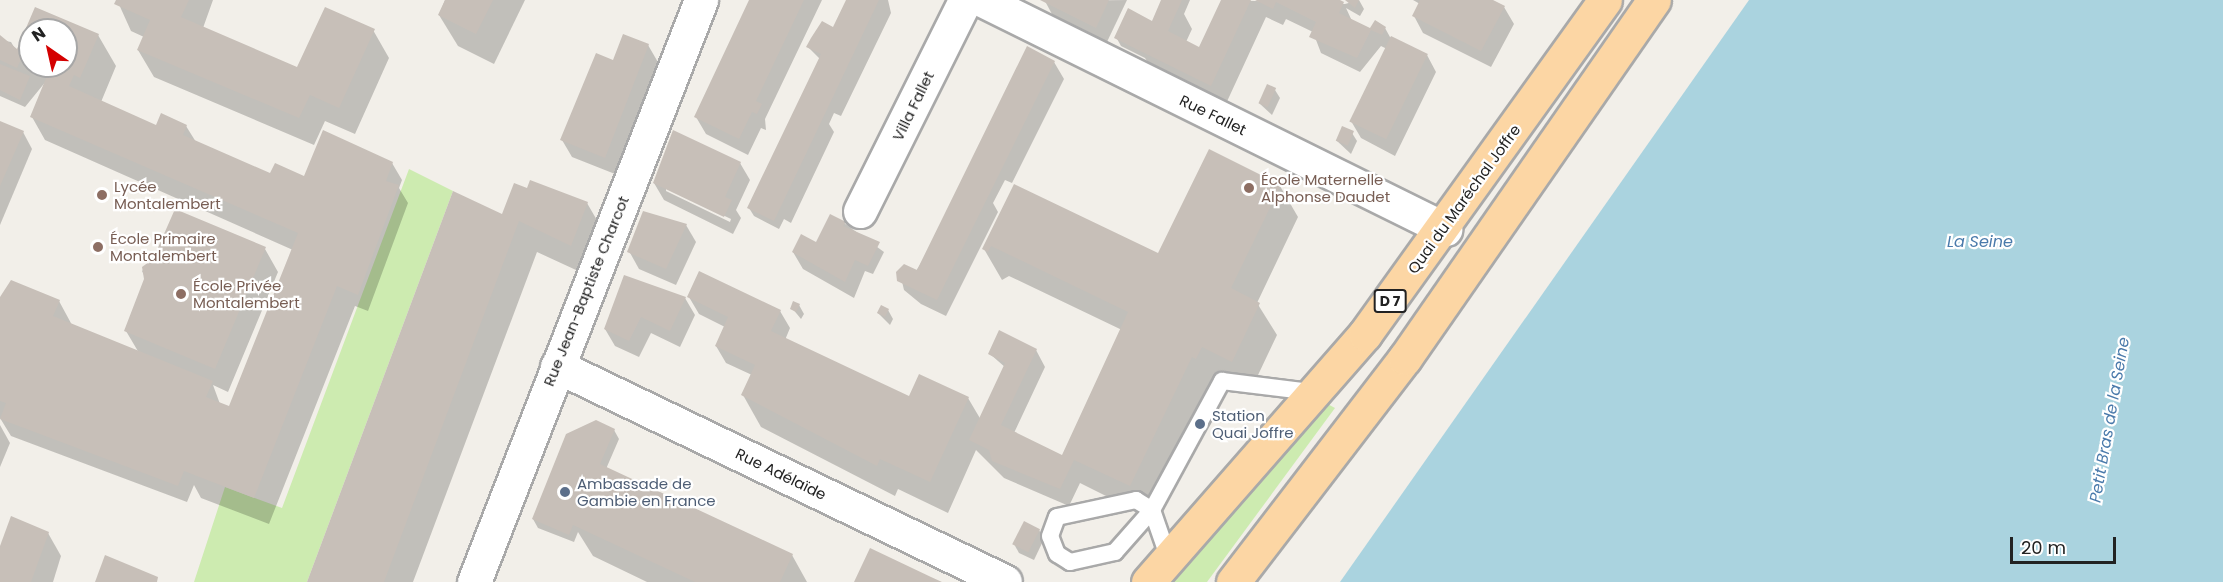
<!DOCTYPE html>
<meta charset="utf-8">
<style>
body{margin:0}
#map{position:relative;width:2223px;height:582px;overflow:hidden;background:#f2efe9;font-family:Poppins,sans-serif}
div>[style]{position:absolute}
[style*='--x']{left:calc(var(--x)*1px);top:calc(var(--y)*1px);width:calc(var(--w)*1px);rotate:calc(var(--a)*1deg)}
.grass>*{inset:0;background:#cdebb0}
.water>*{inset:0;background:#aad3df}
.shadow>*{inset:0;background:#0003}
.building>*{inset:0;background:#c7bfb8;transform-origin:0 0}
.roads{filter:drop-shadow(2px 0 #a9a9a9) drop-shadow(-2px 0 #a9a9a9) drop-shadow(0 2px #a9a9a9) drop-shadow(0 -2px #a9a9a9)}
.lane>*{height:16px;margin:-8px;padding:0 8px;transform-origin:8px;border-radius:8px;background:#fff}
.street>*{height:33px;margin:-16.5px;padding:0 16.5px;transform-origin:16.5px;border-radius:16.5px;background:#fff}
.primary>*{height:33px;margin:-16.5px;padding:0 16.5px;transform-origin:16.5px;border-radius:16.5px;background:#fcd6a4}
.dots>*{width:16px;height:16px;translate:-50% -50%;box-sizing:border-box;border:3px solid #fff;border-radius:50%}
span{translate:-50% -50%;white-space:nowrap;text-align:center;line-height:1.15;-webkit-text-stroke:4.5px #fff;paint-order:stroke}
.shield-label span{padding:2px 4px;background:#fff;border:2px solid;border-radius:4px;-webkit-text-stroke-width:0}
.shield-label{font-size:14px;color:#222;font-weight:700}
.street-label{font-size:15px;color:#222}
.education-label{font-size:15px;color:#785e54}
.left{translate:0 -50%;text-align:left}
.service-label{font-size:15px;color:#4e5e75}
.water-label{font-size:16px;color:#4a7aab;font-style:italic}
.north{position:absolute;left:18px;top:18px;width:60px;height:60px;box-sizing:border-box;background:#fff;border:2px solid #a7a7a7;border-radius:50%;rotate:326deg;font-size:16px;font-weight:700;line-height:24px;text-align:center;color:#222}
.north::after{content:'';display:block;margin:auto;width:21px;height:27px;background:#d40000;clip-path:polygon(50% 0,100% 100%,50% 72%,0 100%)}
.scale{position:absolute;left:2010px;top:537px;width:106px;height:27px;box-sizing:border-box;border:3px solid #222;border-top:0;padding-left:8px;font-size:18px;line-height:21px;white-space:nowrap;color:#222;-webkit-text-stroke:4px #fff;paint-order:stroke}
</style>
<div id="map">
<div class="grass">
<div style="clip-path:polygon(409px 169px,453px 191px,307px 582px,194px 582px,225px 487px,282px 508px)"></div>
<div style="clip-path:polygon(1322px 401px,1335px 408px,1207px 582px,1167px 582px)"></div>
</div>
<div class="water">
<div style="clip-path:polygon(1749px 0,2223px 0,2223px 582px,1340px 582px)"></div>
</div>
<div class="shadow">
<div style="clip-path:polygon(117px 0,213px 0,203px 28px,298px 69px,373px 30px,389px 58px,355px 134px,325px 121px,314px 145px,154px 77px,138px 50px,144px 37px,131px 31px)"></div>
<div style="clip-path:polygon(445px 0,525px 0,494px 64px,458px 46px,439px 15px)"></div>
<div style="clip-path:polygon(751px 0,822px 0,765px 119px,766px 130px,761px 128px,748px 155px,706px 134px,696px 117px)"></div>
<div style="clip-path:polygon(847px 0,888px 0,891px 13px,841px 116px,834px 113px,829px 124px,834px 132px,791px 223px,784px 219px,779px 229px,754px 216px,749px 208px,820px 59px,808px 47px,834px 29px)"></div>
<div style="clip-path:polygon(1127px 0,1106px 44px,1054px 18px,1045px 1px)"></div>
<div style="clip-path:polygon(1163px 0,1190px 0,1184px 14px,1192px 29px,1186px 42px,1200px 49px,1223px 0,1345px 4px,1359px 0,1364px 9px,1360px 16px,1346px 8px,1352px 21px,1371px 30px,1375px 23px,1385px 28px,1390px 37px,1427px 55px,1436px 72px,1395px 156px,1361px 138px,1351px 121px,1387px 49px,1381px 46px,1360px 72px,1321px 53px,1313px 32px,1286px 19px,1283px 25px,1266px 17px,1224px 108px,1154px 72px,1145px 58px,1121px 46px,1116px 37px,1153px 22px)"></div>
<div style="clip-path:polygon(1413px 0,1490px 0,1504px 7px,1514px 24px,1491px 67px,1423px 33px,1414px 16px,1420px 4px)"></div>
<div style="clip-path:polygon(evenodd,36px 9px,98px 35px,116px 66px,101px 102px,157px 127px,186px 126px,196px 142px,271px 175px,305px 178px,392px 163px,402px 180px,399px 188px,408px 203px,368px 311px,355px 306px,269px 524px,201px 498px,194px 485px,187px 502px,11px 436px,0 418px,0 299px,59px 301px,72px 325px,139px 353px,126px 331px,146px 279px,142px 271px,154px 260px,265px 249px,278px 272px,228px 392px,213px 385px,220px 404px,230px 408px,293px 250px,45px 140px,32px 117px,47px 80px,25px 107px,0 96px,0 40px,11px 42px,17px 52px,36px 9px,30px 30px,66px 30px,66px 66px,30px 66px,30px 30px)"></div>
<div style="clip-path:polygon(648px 45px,666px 76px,639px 147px,627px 141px,615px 174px,572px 157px,562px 140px,614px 61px)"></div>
<div style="clip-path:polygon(1054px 62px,1064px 79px,1012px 183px,1005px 180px,993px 203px,998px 212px,946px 316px,921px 304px,904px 290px,899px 269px,916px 271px)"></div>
<div style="clip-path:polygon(1275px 90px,1280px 98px,1272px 115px,1259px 103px)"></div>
<div style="clip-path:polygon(0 123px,23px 132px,32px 149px,0 225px)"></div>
<div style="clip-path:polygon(1352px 133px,1357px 141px,1351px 154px,1336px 140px)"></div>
<div style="clip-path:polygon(evenodd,740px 163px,750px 180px,736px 210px,741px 218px,733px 234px,664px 200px,654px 183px,740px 163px,666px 188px,731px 219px,730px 222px,666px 191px,666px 188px)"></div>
<div style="clip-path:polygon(1014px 186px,1159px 255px,1280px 186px,1298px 217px,1257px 303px,1277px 335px,1250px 392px,1220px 377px,1148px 517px,1080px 483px,1069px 506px,1004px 478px,976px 450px,948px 513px,898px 489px,895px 496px,761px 427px,743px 395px,752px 375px,726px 363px,716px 346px,725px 327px,699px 314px,689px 297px,700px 273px,780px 311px,790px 328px,785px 340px,910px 398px,968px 398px,981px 420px,1006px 368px,990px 354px,1036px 350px,1045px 367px,1014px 433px,1063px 457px,1122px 330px,1009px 276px,1002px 280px,984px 249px)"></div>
<div style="clip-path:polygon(587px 203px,605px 234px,589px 276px,537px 252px,413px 582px,309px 582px,503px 216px)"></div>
<div style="clip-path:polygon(844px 223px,884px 252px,873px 274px,865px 271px,854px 298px,803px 269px,793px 252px,820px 245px)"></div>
<div style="clip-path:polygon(686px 225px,696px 242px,676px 285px,639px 269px,629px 251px)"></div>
<div style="clip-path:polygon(685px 298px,695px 315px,680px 347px,651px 333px,639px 357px,615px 346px,605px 329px)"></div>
<div style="clip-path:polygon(799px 305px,804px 314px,801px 319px,792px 308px)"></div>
<div style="clip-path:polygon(888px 310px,893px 319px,890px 325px,878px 313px)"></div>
<div style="clip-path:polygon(0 425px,10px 443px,0 467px)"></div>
<div style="clip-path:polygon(614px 430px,619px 439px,606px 469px,792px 555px,807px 582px,647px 582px,593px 556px,578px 532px,574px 542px,538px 528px,533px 519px)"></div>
<div style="clip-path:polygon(1039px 530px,1044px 539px,1034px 560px,1019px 553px,1014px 544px)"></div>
<div style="clip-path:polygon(48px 533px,61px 556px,53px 582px,0 582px,0 550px)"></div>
</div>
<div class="building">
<div style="clip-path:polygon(116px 0,189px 0,181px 17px,297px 67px,325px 7px,375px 29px,339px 108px,310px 95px,299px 118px,137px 50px,150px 20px,114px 4px)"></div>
<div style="clip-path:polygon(445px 0,493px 0,476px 34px,438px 15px)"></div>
<div style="clip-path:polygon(749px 0,804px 0,756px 101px,762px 104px,757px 114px,752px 112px,739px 139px,694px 117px)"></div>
<div style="clip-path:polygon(846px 0,879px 0,774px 221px,747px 208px,821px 54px,806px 47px,811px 38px,822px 21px,833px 27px)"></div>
<div style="clip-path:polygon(1040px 0,1109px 0,1096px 28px)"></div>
<div style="clip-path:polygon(1161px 0,1182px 0,1168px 31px,1199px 47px,1221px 0,1251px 0,1211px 86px,1114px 38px,1128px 8px,1152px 21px)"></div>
<div style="clip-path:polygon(1255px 0,1340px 0,1344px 2px,1339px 13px,1370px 28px,1375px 20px,1386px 27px,1382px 35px,1371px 30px,1357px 58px,1309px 37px,1316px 22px,1276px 2px,1273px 9px)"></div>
<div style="clip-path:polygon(1345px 0,1359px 0,1355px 8px)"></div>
<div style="clip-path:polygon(1420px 0,1493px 0,1505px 6px,1481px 51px,1412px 16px)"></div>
<div style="clip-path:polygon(35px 7px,99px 34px,80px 78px,74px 75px,69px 86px,156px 125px,161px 113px,187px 125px,183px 135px,270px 173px,275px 163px,304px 176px,323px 130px,393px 162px,386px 181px,399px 185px,358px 295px,337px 286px,254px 498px,184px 471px,178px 486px,0 419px,6px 403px,0 401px,0 297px,11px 280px,60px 300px,53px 316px,213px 381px,206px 397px,229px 406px,298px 233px,30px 117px,51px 66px,66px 66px,66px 30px,30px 30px,30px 56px,24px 53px,17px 68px,0 60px,0 35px,17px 49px)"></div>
<div style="clip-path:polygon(623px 34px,649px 44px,605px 158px,560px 140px,596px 53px,613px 60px)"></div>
<div style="left:1391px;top:36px;width:41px;height:95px;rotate:26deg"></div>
<div style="clip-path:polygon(1027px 46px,1055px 61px,937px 300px,897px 281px,896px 272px,904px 264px,917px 270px)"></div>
<div style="clip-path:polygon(0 64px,30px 76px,20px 100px,0 90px)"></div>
<div style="left:1267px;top:84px;width:10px;height:21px;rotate:24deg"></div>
<div style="clip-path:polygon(0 121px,24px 131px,0 186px)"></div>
<div style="left:1342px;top:126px;width:13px;height:16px;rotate:23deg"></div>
<div style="clip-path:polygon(673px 130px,741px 162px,725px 197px,732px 200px,724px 217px,653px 183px)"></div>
<div style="clip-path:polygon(1209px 149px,1281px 185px,1231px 288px,1260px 303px,1232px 362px,1202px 347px,1196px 359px,1192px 357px,1130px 486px,1074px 460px,1060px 489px,992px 461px,989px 450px,969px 440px,1005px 363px,988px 354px,999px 330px,1037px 349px,1001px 425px,1062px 455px,1128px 312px,991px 246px,988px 252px,982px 249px,1014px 184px,1158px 253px)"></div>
<div style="clip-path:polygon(530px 180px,588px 202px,571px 246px,519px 221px,384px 582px,307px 582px,453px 191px,502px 214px,514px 183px,527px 188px)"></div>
<div style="clip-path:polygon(175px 209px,266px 247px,215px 369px,124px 331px,144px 279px,142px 267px,153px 259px)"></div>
<div style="clip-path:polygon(643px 211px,687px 224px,666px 269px,627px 252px)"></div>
<div style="clip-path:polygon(830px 214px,846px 222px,843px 226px,880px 242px,868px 266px,855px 260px,845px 282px,792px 252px,801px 234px,816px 242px)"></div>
<div style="clip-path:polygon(699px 271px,781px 310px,771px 331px,860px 373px,909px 396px,919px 374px,969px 397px,930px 482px,880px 459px,877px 466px,741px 395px,755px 365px,715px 346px,728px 317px,687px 297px)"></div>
<div style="clip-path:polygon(624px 275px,686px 297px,670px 331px,641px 317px,629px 341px,604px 329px)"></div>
<div style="clip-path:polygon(793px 301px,800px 304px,796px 312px,790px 309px)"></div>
<div style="left:881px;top:305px;width:9px;height:9px;rotate:27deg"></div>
<div style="clip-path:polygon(596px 420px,615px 429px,600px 464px,793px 554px,780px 582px,695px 582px,573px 525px,569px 535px,532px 519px,566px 434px)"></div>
<div style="clip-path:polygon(11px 516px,49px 532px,31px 582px,0 582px,0 546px)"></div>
<div style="left:1024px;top:521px;width:18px;height:26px;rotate:27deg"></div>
<div style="clip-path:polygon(870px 548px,931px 577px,942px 582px,854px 582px)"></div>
<div style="clip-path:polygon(105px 555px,158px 577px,157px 582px,95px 582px)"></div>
</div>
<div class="roads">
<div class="lane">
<div style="--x:1136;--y:500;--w:19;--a:32"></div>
<div style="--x:1152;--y:510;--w:56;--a:131.4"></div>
<div style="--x:1115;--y:552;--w:46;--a:167.5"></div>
<div style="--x:1070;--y:562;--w:15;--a:-148"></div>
<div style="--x:1057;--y:554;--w:19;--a:-111"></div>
<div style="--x:1050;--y:536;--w:20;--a:-70"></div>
<div style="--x:1057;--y:517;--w:81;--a:-12.1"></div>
<div style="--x:1169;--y:559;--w:52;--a:-109.1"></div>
<div style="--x:1152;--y:510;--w:147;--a:-61.5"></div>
<div style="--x:1222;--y:381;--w:91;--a:7"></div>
</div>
<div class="street">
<div style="--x:982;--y:0;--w:517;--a:26.32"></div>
<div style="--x:860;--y:211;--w:236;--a:-63.5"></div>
<div style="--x:557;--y:366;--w:497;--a:25.7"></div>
<div style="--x:474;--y:582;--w:625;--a:-68.69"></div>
</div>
<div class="primary">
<div style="--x:1148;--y:582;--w:330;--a:-48.8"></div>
<div style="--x:1365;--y:334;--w:411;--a:-54.3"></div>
<div style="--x:1233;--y:582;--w:282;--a:-52.5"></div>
<div style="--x:1405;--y:358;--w:436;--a:-55.2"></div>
</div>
</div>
<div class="dots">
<div style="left:1249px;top:188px;background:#8d6e63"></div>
<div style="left:102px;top:195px;background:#8d6e63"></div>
<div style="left:98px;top:247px;background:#8d6e63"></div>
<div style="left:181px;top:294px;background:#8d6e63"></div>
<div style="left:1200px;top:424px;background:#5c6f8a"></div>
<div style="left:565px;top:492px;background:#5c6f8a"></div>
</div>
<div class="shield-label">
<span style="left:1390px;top:301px">D 7</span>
</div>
<div class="street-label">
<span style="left:913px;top:106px;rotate:-64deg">Villa Fallet</span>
<span style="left:1213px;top:115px;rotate:26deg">Rue Fallet</span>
<span style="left:1464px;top:199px;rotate:-54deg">Quai du Maréchal Joffre</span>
<span style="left:586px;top:291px;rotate:-68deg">Rue Jean-Baptiste Charcot</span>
<span style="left:781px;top:474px;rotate:26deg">Rue Adélaïde</span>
</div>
<div class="education-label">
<span class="left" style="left:1261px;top:188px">École Maternelle<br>Alphonse Daudet</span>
<span class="left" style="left:114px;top:195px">Lycée<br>Montalembert</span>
<span class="left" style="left:110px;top:247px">École Primaire<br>Montalembert</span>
<span class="left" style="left:193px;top:294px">École Privée<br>Montalembert</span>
</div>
<div class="service-label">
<span class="left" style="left:1212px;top:424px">Station<br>Quai Joffre</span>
<span class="left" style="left:577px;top:492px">Ambassade de<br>Gambie en France</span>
</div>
<div class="water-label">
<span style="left:1980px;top:242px">La Seine</span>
<span style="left:2110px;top:420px;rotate:-80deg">Petit Bras de la Seine</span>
</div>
<div class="north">N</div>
<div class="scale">20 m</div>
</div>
